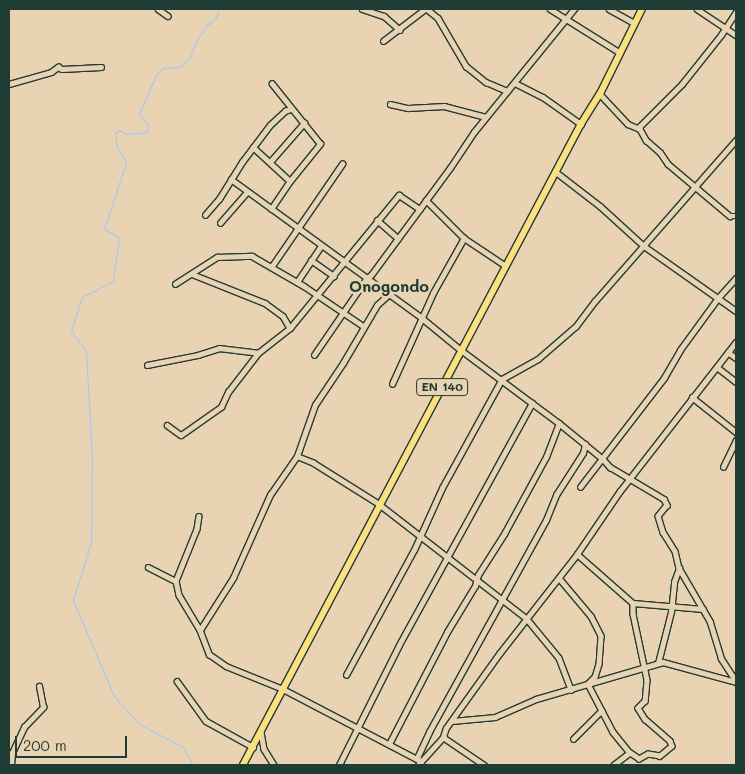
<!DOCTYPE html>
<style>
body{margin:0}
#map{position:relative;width:745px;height:774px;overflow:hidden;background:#e9d3b2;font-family:Mali,sans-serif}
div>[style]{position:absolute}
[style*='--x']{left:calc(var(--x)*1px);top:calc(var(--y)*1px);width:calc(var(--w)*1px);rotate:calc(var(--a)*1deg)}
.stream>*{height:1px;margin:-0.5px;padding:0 0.5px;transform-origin:0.5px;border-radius:0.5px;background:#9ccaf7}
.roads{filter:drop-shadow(1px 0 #1f3d34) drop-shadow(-1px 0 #1f3d34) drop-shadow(0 1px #1f3d34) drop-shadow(0 -1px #1f3d34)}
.minor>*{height:4.5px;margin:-2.25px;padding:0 2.25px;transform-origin:2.25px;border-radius:2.25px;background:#e9d3b2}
.major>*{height:5.5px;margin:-2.75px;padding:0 2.75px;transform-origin:2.75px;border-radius:2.75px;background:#fce080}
span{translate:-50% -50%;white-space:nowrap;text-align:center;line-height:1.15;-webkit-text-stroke:5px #e9d3b2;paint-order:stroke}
.shield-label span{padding:1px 4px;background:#e9d3b2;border:1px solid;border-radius:4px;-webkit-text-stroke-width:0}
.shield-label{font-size:12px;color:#1f3d34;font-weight:700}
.quarter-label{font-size:16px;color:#1f3d34;font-weight:700}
.frame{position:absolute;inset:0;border:10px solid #1f3d34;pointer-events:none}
.scale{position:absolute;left:15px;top:736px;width:112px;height:22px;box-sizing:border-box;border:2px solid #1f3d34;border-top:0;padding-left:6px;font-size:15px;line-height:18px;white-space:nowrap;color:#1f3d34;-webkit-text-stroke:4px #e9d3b2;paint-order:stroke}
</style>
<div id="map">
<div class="stream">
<div style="--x:193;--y:765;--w:21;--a:-119"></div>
<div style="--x:183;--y:747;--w:50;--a:-152.4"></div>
<div style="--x:139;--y:724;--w:38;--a:-132"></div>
<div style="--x:114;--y:696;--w:104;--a:-113.1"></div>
<div style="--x:73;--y:600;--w:61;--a:-72.8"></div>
<div style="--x:91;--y:542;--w:84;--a:-89.3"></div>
<div style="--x:92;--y:458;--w:107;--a:-93.2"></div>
<div style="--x:86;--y:351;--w:25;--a:-127"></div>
<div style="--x:71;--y:331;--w:36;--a:-72"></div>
<div style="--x:82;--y:297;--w:35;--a:-27"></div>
<div style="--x:113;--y:281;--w:44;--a:-82.2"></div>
<div style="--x:119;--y:237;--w:17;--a:-152"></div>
<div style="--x:104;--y:229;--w:71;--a:-71.8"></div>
<div style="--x:126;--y:162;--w:17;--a:-121"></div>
<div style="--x:117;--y:147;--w:14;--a:-98"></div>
<div style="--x:115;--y:133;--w:5;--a:-37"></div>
<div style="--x:119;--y:130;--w:8;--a:30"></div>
<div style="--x:126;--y:134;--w:21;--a:-5"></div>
<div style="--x:147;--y:132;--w:8;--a:-83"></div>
<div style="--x:148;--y:124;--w:13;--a:-132"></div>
<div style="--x:139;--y:114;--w:45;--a:-66.3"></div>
<div style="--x:157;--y:73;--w:9;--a:-36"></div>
<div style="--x:164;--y:68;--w:15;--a:-4"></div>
<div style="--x:179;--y:67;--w:14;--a:-39"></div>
<div style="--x:190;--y:58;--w:16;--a:-72"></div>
<div style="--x:195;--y:43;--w:22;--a:-56"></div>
<div style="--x:207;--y:25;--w:11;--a:-38"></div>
<div style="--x:216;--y:18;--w:9;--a:-72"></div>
</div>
<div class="roads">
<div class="minor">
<div style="--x:158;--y:9;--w:12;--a:35"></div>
<div style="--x:362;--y:9;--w:23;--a:18"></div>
<div style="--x:384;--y:16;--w:21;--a:41"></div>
<div style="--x:427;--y:9;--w:14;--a:39"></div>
<div style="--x:438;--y:18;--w:56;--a:59.7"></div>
<div style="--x:466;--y:66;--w:26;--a:39"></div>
<div style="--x:486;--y:82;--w:23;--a:23"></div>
<div style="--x:550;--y:9;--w:81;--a:31.9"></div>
<div style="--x:609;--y:9;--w:29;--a:29"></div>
<div style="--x:697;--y:9;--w:47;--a:33.7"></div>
<div style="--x:383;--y:41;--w:53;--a:-37.3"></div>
<div style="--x:515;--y:83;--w:31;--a:27"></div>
<div style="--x:543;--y:97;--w:47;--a:35.4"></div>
<div style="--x:9;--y:84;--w:44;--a:-15.9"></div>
<div style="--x:51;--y:72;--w:9;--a:-36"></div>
<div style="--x:58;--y:67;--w:4;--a:27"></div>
<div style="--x:62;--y:69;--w:39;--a:-3"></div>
<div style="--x:600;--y:94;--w:41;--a:47"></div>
<div style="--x:628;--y:124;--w:13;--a:23"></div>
<div style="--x:640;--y:129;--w:13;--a:61"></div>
<div style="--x:646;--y:140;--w:18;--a:41"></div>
<div style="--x:660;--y:152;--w:14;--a:56"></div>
<div style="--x:668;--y:164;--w:81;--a:40"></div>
<div style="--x:730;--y:216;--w:6;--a:0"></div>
<div style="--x:390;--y:104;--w:18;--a:13"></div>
<div style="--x:408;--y:108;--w:36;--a:-3"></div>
<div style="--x:444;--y:106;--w:43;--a:14.7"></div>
<div style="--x:638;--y:128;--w:62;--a:-45"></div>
<div style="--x:682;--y:84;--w:63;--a:-51.5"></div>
<div style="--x:721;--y:35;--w:27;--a:-57"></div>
<div style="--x:253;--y:147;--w:50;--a:42.6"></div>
<div style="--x:270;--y:162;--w:52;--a:-48.9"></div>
<div style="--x:556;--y:172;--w:56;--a:37.7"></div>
<div style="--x:600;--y:206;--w:59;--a:42.3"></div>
<div style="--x:644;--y:246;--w:113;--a:35.2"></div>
<div style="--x:231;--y:179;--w:236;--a:36"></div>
<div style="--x:422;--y:318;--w:50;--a:39.4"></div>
<div style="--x:461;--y:350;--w:122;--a:36.7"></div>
<div style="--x:559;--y:423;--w:57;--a:39.3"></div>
<div style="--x:603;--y:459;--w:11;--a:49"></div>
<div style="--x:610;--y:467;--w:63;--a:30.7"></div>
<div style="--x:664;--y:499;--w:7;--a:63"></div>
<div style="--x:667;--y:505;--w:14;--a:129"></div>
<div style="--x:658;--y:516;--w:17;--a:73"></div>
<div style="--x:663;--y:532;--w:22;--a:58"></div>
<div style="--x:675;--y:551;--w:17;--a:77"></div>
<div style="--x:679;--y:568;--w:61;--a:59.7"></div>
<div style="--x:710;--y:621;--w:39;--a:73"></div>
<div style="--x:721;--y:658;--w:27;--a:57"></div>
<div style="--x:426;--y:200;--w:54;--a:45"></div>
<div style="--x:464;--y:238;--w:50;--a:33.7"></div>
<div style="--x:271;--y:209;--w:34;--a:-56"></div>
<div style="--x:290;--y:181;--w:48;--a:-51"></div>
<div style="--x:320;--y:144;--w:77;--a:-128.7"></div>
<div style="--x:205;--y:215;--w:21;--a:-49"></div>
<div style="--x:219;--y:199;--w:44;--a:-58.1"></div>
<div style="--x:242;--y:162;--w:46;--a:-52.9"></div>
<div style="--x:270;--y:125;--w:21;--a:-43"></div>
<div style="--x:285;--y:111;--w:6;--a:-18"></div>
<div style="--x:377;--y:220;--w:28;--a:41"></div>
<div style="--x:220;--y:223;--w:41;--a:-48.9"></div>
<div style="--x:311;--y:260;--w:28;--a:35"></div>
<div style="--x:272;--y:266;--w:124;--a:-55.5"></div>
<div style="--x:192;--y:274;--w:79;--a:21.7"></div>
<div style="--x:265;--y:303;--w:22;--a:36"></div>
<div style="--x:283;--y:316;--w:14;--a:60"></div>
<div style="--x:297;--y:282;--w:43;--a:-56.3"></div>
<div style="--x:175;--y:284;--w:50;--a:-32.7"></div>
<div style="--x:217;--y:257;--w:35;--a:-2"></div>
<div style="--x:252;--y:256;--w:60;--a:30"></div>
<div style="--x:304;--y:286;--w:71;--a:34.1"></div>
<div style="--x:728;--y:352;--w:10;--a:37"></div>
<div style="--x:314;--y:355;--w:92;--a:-55.6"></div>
<div style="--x:366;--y:279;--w:6;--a:-39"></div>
<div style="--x:371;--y:275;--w:133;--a:-53.6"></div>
<div style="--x:450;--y:168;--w:43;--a:-56.3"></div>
<div style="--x:474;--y:132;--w:159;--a:-50.9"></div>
<div style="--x:147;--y:365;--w:52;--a:-11.1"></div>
<div style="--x:198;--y:355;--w:22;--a:-18"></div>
<div style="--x:219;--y:348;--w:39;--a:7"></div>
<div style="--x:717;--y:367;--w:24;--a:38"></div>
<div style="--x:392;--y:384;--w:100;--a:-65.7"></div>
<div style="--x:433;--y:293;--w:63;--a:-60.6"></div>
<div style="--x:692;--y:397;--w:56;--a:38.5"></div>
<div style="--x:167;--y:425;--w:17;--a:36"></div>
<div style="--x:181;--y:435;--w:49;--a:-35"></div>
<div style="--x:221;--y:407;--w:17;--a:-65"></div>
<div style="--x:228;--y:392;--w:49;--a:-52.4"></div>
<div style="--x:258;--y:353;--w:41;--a:-38"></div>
<div style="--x:290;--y:328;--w:172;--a:-50.7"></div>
<div style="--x:399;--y:195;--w:25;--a:34"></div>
<div style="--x:297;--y:456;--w:18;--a:22"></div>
<div style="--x:314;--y:463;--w:77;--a:32.2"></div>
<div style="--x:379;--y:504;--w:187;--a:37.8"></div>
<div style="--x:527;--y:619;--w:50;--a:50.6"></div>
<div style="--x:559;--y:658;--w:34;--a:69"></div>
<div style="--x:723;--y:467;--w:30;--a:-64"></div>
<div style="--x:580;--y:487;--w:138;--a:-52.4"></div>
<div style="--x:664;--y:378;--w:32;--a:-60"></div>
<div style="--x:680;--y:350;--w:64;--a:-53.8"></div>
<div style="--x:718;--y:298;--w:27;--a:-48"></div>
<div style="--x:199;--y:516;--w:13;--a:99"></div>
<div style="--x:197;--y:529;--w:56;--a:112"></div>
<div style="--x:176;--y:581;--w:14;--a:78"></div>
<div style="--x:179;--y:595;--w:41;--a:59"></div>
<div style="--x:200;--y:630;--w:26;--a:69"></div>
<div style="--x:209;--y:654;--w:21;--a:35"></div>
<div style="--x:226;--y:666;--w:61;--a:22"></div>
<div style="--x:283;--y:689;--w:156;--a:27.6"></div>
<div style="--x:577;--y:554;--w:74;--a:41.2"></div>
<div style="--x:633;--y:603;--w:11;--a:90"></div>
<div style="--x:633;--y:614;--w:67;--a:78"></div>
<div style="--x:647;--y:680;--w:21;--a:95"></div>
<div style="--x:645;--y:701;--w:10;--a:135"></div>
<div style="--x:638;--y:708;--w:13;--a:58"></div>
<div style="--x:645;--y:719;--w:33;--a:41"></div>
<div style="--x:670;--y:741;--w:5;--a:68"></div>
<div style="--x:672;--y:746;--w:16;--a:140"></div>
<div style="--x:660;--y:756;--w:12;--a:-171"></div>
<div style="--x:648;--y:754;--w:10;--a:151"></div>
<div style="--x:639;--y:759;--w:11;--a:-146"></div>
<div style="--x:148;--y:567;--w:31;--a:27"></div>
<div style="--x:559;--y:578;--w:50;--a:49.9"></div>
<div style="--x:591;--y:616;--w:22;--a:63"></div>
<div style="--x:601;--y:636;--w:28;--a:94"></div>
<div style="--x:599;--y:664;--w:14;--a:107"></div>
<div style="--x:595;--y:677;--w:10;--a:135"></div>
<div style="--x:588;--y:684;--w:54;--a:62.5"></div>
<div style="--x:613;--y:732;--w:27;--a:51"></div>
<div style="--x:630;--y:753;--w:20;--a:143"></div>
<div style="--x:633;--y:603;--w:70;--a:4.9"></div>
<div style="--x:200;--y:630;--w:62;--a:-57.6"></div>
<div style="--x:233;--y:578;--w:91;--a:-66"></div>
<div style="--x:270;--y:495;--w:47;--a:-55.3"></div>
<div style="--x:297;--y:456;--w:54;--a:-70.6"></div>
<div style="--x:315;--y:405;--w:50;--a:-56.3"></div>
<div style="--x:343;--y:363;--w:67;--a:-59.6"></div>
<div style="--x:377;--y:305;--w:15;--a:-42"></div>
<div style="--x:658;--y:663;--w:53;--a:-75.7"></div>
<div style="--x:671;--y:612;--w:30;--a:-84"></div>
<div style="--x:674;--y:582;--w:15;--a:-70"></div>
<div style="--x:346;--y:675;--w:142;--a:-61.5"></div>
<div style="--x:414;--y:550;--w:68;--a:-65.7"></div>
<div style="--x:442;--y:488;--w:124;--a:-61.2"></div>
<div style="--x:502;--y:379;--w:41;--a:-29.1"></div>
<div style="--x:538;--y:359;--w:50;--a:-41"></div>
<div style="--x:576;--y:326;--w:31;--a:-53"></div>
<div style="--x:595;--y:301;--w:214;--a:-48.8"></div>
<div style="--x:177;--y:681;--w:49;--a:54.1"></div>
<div style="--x:206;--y:721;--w:54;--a:29"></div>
<div style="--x:452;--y:721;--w:43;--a:-5.3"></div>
<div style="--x:495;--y:717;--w:45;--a:-23.7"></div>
<div style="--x:536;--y:699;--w:132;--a:-16.2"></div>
<div style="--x:663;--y:662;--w:76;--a:15.3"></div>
<div style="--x:261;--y:732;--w:17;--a:80"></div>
<div style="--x:264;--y:749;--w:19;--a:58"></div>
<div style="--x:443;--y:737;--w:50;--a:34.3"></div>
<div style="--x:573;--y:739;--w:40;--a:-45"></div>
<div style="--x:389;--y:744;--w:126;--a:-62.6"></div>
<div style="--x:447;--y:632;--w:54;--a:-58.7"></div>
<div style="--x:475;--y:586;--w:11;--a:-75"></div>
<div style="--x:478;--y:575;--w:49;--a:-57.6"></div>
<div style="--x:504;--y:534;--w:88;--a:-61.4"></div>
<div style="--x:546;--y:457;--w:36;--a:-69"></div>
<div style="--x:417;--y:758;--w:29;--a:-65"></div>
<div style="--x:429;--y:732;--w:242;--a:-61.1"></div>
<div style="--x:546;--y:520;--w:27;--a:-68"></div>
<div style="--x:556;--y:495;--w:50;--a:-57.3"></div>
<div style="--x:583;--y:453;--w:9;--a:-77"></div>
<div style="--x:11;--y:765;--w:12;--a:-85"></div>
<div style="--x:12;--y:753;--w:29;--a:-65"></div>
<div style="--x:24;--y:727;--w:28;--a:-46"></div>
<div style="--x:43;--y:707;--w:21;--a:-101"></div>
<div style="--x:339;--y:765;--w:134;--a:-63.4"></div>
<div style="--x:399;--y:645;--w:276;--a:-61.2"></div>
<div style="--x:418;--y:765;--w:38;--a:-48"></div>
<div style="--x:443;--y:737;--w:9;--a:-72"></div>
<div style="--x:446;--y:728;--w:91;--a:-54.4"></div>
<div style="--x:499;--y:654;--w:127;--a:-52"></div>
<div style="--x:577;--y:554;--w:76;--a:-55.7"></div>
<div style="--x:620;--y:491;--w:189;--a:-52.1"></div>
</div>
<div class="major">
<div style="--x:243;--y:765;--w:725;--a:-62.2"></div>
<div style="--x:581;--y:124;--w:36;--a:-58"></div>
<div style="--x:600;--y:94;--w:95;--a:-63.7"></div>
</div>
</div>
<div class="shield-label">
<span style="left:442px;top:387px">EN 140</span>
</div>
<div class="quarter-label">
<span style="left:389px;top:286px">Onogondo</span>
</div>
<div class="frame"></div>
<div class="scale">200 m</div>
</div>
